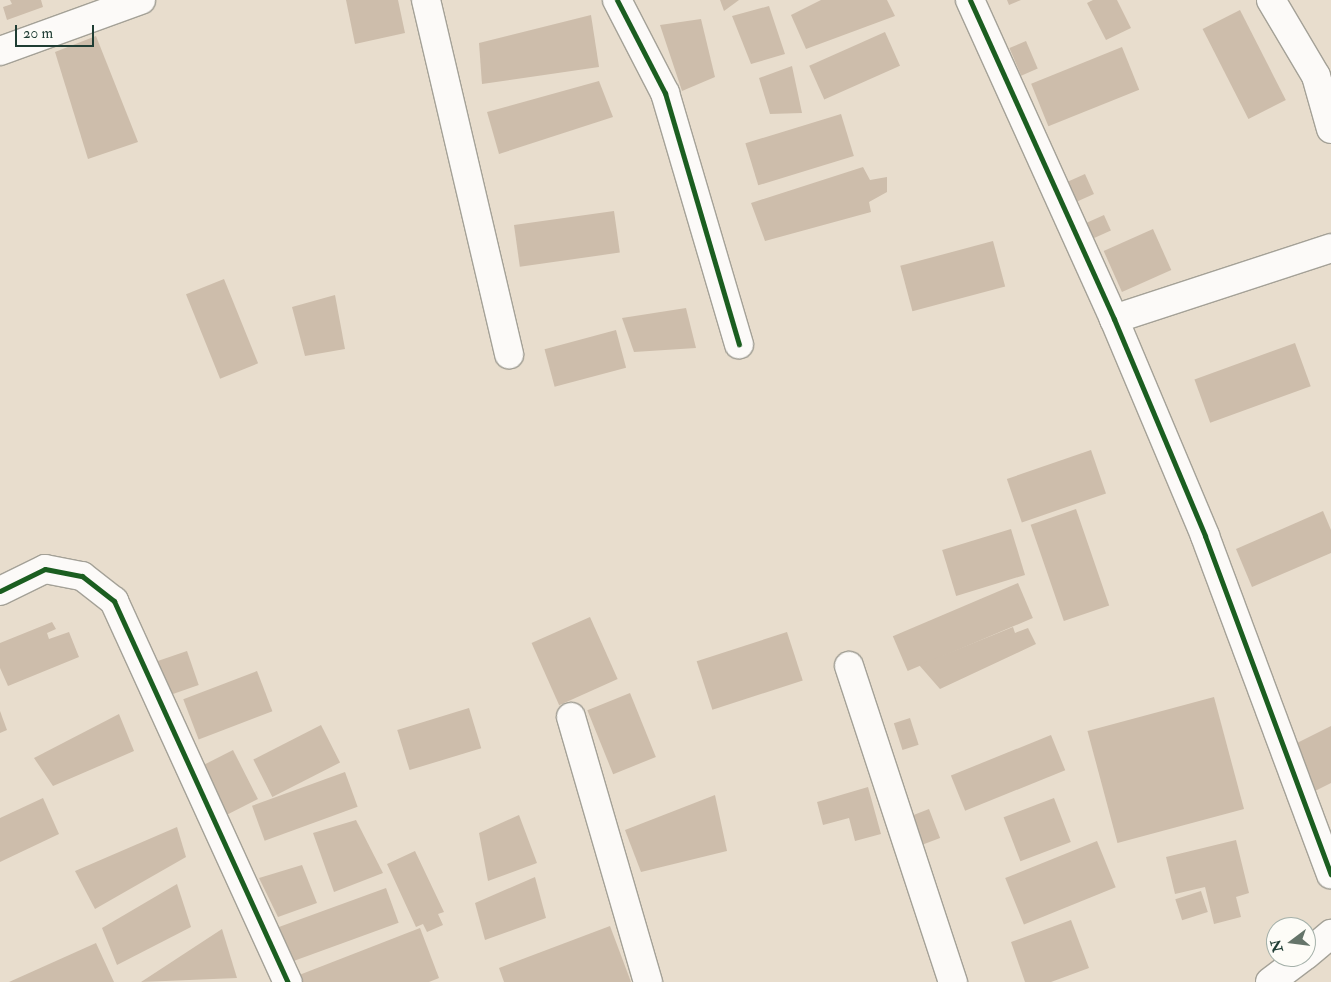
<!DOCTYPE html>
<style>
body{margin:0}
#map{position:relative;width:1331px;height:982px;overflow:hidden;background:#e8ddcd;font-family:"IM FELL Double Pica",serif}
div>[style]{position:absolute}
[style*='--x']{left:calc(var(--x)*1px);top:calc(var(--y)*1px);width:calc(var(--w)*1px);rotate:calc(var(--a)*1deg)}
.building>*{inset:0;background:#cdbdab;transform-origin:0 0}
.roads{filter:drop-shadow(1px 0 #a4a197) drop-shadow(-1px 0 #a4a197) drop-shadow(0 1px #a4a197) drop-shadow(0 -1px #a4a197)}
.minor>*{height:28px;margin:-14px;padding:0 14px;transform-origin:14px;border-radius:14px;background:#fcfaf8}
.cycleway>*{height:5px;margin:-2.5px;padding:0 2.5px;transform-origin:2.5px;border-radius:2.5px;background:#1b5e20}
span{translate:-50% -50%;white-space:nowrap;text-align:center;line-height:1.15;-webkit-text-stroke:4px #fdfcf7;paint-order:stroke}
.north{position:absolute;left:1266px;top:917px;width:50px;height:50px;box-sizing:border-box;background:#fdfcf7;border:1px solid #a4b0a9;border-radius:50%;rotate:255deg;font-size:14px;font-weight:700;line-height:20px;text-align:center;color:#1f3d34}
.north::after{content:'';display:block;margin:auto;width:18px;height:22px;background:#65756a;clip-path:polygon(50% 0,100% 100%,50% 72%,0 100%)}
.scale{position:absolute;left:15px;top:25px;width:79px;height:22px;box-sizing:border-box;border:2px solid #1f3d34;border-top:0;padding-left:6px;font-size:15px;line-height:18px;white-space:nowrap;color:#1f3d34;-webkit-text-stroke:4px #fdfcf7;paint-order:stroke}
</style>
<div id="map">
<div class="building">
<div style="clip-path:polygon(10px 0,41px 0,43px 7px,7px 20px,3px 7px,12px 4px)"></div>
<div style="clip-path:polygon(346px 0,398px 0,405px 33px,355px 44px)"></div>
<div style="clip-path:polygon(720px 0,739px 0,724px 11px)"></div>
<div style="clip-path:polygon(821px 0,887px 0,895px 16px,806px 49px,791px 15px)"></div>
<div style="clip-path:polygon(1007px 0,1021px 0,1009px 5px)"></div>
<div style="clip-path:polygon(1093px 0,1117px 0,1131px 28px,1106px 40px,1087px 3px)"></div>
<div style="clip-path:polygon(769px 6px,785px 54px,751px 64px,732px 16px)"></div>
<div style="left:1240px;top:10px;width:101px;height:42px;rotate:63deg"></div>
<div style="clip-path:polygon(591px 15px,599px 67px,482px 84px,479px 43px)"></div>
<div style="clip-path:polygon(701px 19px,715px 77px,682px 91px,660px 25px)"></div>
<div style="left:885px;top:32px;width:37px;height:83px;rotate:66deg"></div>
<div style="clip-path:polygon(96px 36px,138px 142px,88px 159px,55px 52px)"></div>
<div style="left:1026px;top:41px;width:30px;height:18px;rotate:67deg"></div>
<div style="left:1122px;top:47px;width:46px;height:98px;rotate:68deg"></div>
<div style="clip-path:polygon(792px 66px,802px 113px,770px 114px,759px 78px)"></div>
<div style="clip-path:polygon(599px 81px,613px 117px,499px 154px,487px 112px)"></div>
<div style="left:841px;top:114px;width:44px;height:100px;rotate:73deg"></div>
<div style="clip-path:polygon(863px 167px,870px 180px,887px 177px,887px 192px,869px 202px,871px 212px,765px 241px,751px 203px)"></div>
<div style="left:1085px;top:174px;width:22px;height:24px;rotate:66deg"></div>
<div style="left:614px;top:211px;width:42px;height:101px;rotate:82deg"></div>
<div style="left:1104px;top:215px;width:17px;height:22px;rotate:66deg"></div>
<div style="left:1153px;top:229px;width:45px;height:54px;rotate:66deg"></div>
<div style="left:993px;top:241px;width:47px;height:96px;rotate:75deg"></div>
<div style="left:224px;top:279px;width:91px;height:41px;rotate:68deg"></div>
<div style="clip-path:polygon(335px 295px,345px 349px,305px 356px,292px 307px)"></div>
<div style="clip-path:polygon(686px 308px,696px 348px,634px 352px,622px 318px)"></div>
<div style="left:616px;top:330px;width:39px;height:74px;rotate:75deg"></div>
<div style="left:1295px;top:343px;width:46px;height:107px;rotate:70deg"></div>
<div style="left:1091px;top:450px;width:46px;height:89px;rotate:71deg"></div>
<div style="left:1076px;top:509px;width:102px;height:48px;rotate:71deg"></div>
<div style="clip-path:polygon(1323px 511px,1331px 530px,1331px 553px,1252px 587px,1236px 549px)"></div>
<div style="left:1011px;top:529px;width:48px;height:72px;rotate:73deg"></div>
<div style="left:1018px;top:583px;width:38px;height:136px;rotate:67deg"></div>
<div style="left:590px;top:617px;width:68px;height:64px;rotate:66deg"></div>
<div style="clip-path:polygon(52px 622px,56px 629px,47px 633px,49px 639px,69px 632px,79px 657px,8px 686px,0 668px,0 643px)"></div>
<div style="clip-path:polygon(1013px 627px,1015px 633px,1028px 628px,1036px 644px,940px 689px,919px 665px)"></div>
<div style="left:787px;top:632px;width:51px;height:95px;rotate:72deg"></div>
<div style="left:187px;top:651px;width:36px;height:31px;rotate:71deg"></div>
<div style="left:257px;top:671px;width:43px;height:79px;rotate:69deg"></div>
<div style="left:630px;top:693px;width:69px;height:46px;rotate:68deg"></div>
<div style="left:1214px;top:697px;width:116px;height:131px;rotate:75deg"></div>
<div style="left:469px;top:708px;width:42px;height:75px;rotate:73deg"></div>
<div style="clip-path:polygon(0 711px,7px 730px,0 733px)"></div>
<div style="clip-path:polygon(119px 714px,134px 751px,53px 786px,34px 758px)"></div>
<div style="left:910px;top:718px;width:28px;height:17px;rotate:72deg"></div>
<div style="left:321px;top:725px;width:42px;height:76px;rotate:63deg"></div>
<div style="clip-path:polygon(1331px 726px,1331px 783px,1315px 791px,1293px 745px)"></div>
<div style="left:1051px;top:735px;width:38px;height:108px;rotate:68deg"></div>
<div style="left:233px;top:750px;width:55px;height:41px;rotate:63deg"></div>
<div style="left:345px;top:772px;width:37px;height:99px;rotate:70deg"></div>
<div style="clip-path:polygon(868px 787px,881px 834px,855px 841px,849px 818px,823px 825px,817px 802px)"></div>
<div style="clip-path:polygon(715px 795px,727px 851px,641px 872px,625px 830px)"></div>
<div style="clip-path:polygon(43px 798px,59px 834px,0 862px,0 818px)"></div>
<div style="left:1054px;top:798px;width:47px;height:54px;rotate:69deg"></div>
<div style="left:929px;top:809px;width:31px;height:22px;rotate:69deg"></div>
<div style="clip-path:polygon(519px 815px,537px 863px,488px 881px,479px 833px)"></div>
<div style="clip-path:polygon(356px 820px,383px 873px,334px 892px,313px 833px)"></div>
<div style="clip-path:polygon(177px 827px,186px 857px,95px 909px,75px 871px)"></div>
<div style="clip-path:polygon(1236px 840px,1249px 893px,1236px 897px,1241px 917px,1214px 924px,1205px 887px,1175px 894px,1166px 857px)"></div>
<div style="left:1097px;top:841px;width:50px;height:99px;rotate:68deg"></div>
<div style="clip-path:polygon(415px 851px,444px 912px,438px 914px,443px 925px,427px 932px,423px 924px,416px 927px,387px 864px)"></div>
<div style="clip-path:polygon(302px 865px,317px 903px,278px 917px,259px 878px)"></div>
<div style="clip-path:polygon(535px 877px,546px 918px,485px 940px,475px 903px)"></div>
<div style="clip-path:polygon(177px 884px,191px 927px,117px 965px,102px 928px)"></div>
<div style="left:386px;top:888px;width:37px;height:122px;rotate:70deg"></div>
<div style="left:1201px;top:891px;width:22px;height:27px;rotate:72deg"></div>
<div style="clip-path:polygon(1071px 920px,1089px 968px,1051px 982px,1025px 982px,1011px 942px)"></div>
<div style="clip-path:polygon(610px 926px,631px 982px,504px 982px,499px 968px)"></div>
<div style="clip-path:polygon(420px 928px,439px 978px,429px 982px,296px 982px,294px 977px)"></div>
<div style="clip-path:polygon(222px 929px,237px 978px,141px 982px)"></div>
<div style="clip-path:polygon(96px 943px,114px 982px,9px 982px)"></div>
</div>
<div class="roads">
<div class="minor">
<div style="--x:426;--y:0;--w:364;--a:76.8"></div>
<div style="--x:617;--y:0;--w:105;--a:62.7"></div>
<div style="--x:665;--y:93;--w:262;--a:73.6"></div>
<div style="--x:970;--y:0;--w:350;--a:65.7"></div>
<div style="--x:1114;--y:319;--w:235;--a:67.2"></div>
<div style="--x:1205;--y:536;--w:361;--a:69.6"></div>
<div style="--x:1271;--y:0;--w:88;--a:59.4"></div>
<div style="--x:1316;--y:76;--w:55;--a:74.2"></div>
<div style="--x:0;--y:51;--w:150;--a:-19.9"></div>
<div style="--x:1114;--y:319;--w:228;--a:-18.1"></div>
<div style="--x:0;--y:591;--w:50;--a:-26.1"></div>
<div style="--x:45;--y:569;--w:38;--a:11"></div>
<div style="--x:82;--y:576;--w:41;--a:38"></div>
<div style="--x:114;--y:601;--w:419;--a:65.5"></div>
<div style="--x:849;--y:666;--w:333;--a:71.8"></div>
<div style="--x:571;--y:717;--w:276;--a:73.8"></div>
<div style="--x:1306;--y:955;--w:33;--a:-40"></div>
<div style="--x:1270;--y:982;--w:41;--a:-37.1"></div>
</div>
</div>
<div class="cycleway">
<div style="--x:617;--y:0;--w:105;--a:62.7"></div>
<div style="--x:665;--y:93;--w:262;--a:73.6"></div>
<div style="--x:970;--y:0;--w:350;--a:65.7"></div>
<div style="--x:1114;--y:319;--w:235;--a:67.2"></div>
<div style="--x:1205;--y:536;--w:361;--a:69.6"></div>
<div style="--x:0;--y:591;--w:50;--a:-26.1"></div>
<div style="--x:45;--y:569;--w:38;--a:11"></div>
<div style="--x:82;--y:576;--w:41;--a:38"></div>
<div style="--x:114;--y:601;--w:419;--a:65.5"></div>
</div>
<div class="north">N</div>
<div class="scale">20 m</div>
</div>
